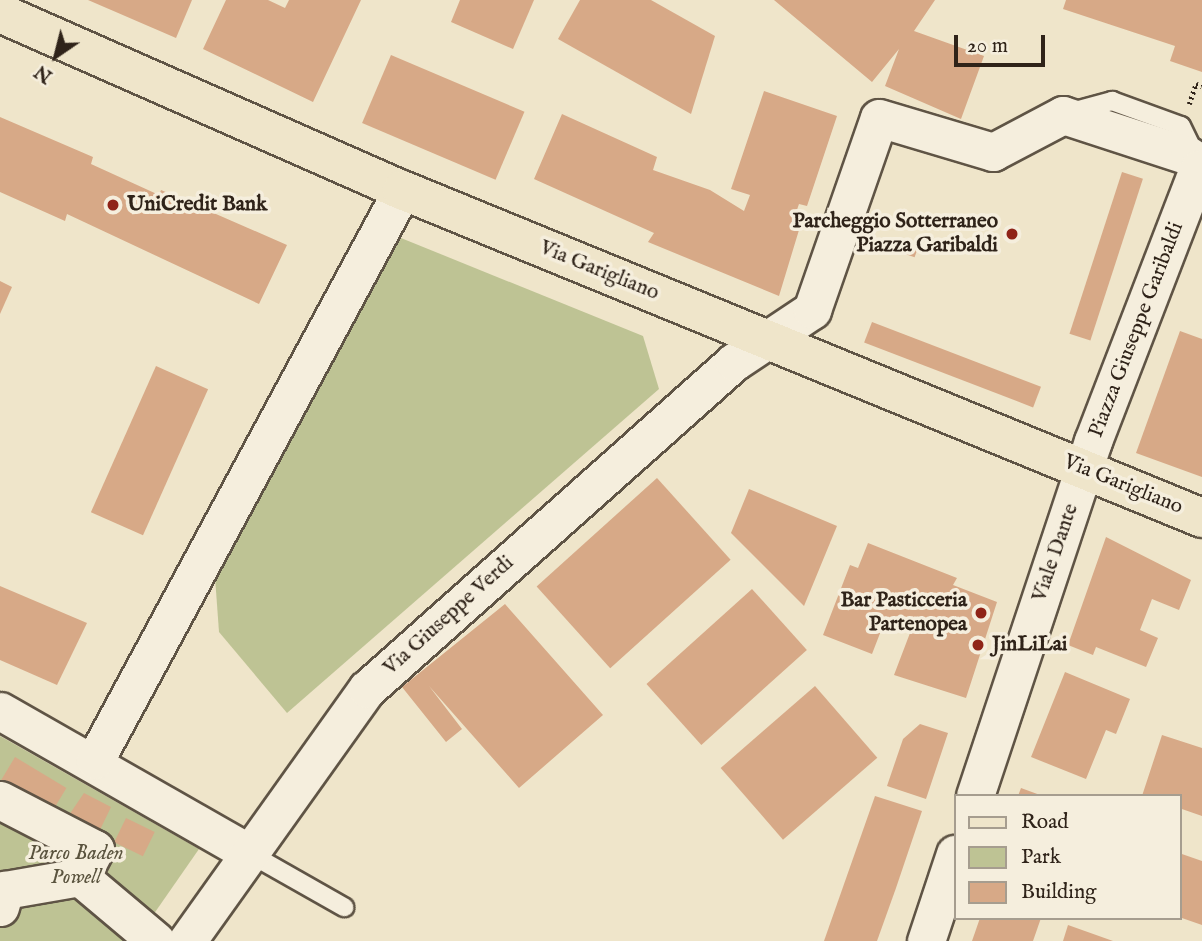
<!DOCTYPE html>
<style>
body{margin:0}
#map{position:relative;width:1202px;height:941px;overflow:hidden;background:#efe5ca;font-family:"IM FELL English",serif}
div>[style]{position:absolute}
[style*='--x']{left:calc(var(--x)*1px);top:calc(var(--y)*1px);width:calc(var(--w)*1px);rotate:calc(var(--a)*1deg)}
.green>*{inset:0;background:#bec394}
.building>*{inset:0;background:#d7a987;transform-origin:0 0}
.path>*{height:4.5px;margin-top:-2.25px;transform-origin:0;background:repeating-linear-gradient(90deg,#2f2319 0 2px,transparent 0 5.5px)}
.roads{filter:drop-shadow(2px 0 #5f5445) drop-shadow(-2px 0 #5f5445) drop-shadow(0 2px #5f5445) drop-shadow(0 -2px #5f5445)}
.lane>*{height:18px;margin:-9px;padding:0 9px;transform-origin:9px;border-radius:9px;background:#f5eedd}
.street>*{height:37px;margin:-18.5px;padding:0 18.5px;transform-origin:18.5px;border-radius:18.5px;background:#f5eedd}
.primary>*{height:38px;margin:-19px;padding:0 19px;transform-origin:19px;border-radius:19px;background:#efe5ca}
.dots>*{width:19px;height:19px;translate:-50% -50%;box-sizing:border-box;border:4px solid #f5eedd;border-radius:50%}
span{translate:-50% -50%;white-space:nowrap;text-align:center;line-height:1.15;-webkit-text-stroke:7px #f5eedd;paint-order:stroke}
.poi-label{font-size:21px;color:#2f2319;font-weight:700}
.left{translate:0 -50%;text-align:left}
.right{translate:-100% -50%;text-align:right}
.street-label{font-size:21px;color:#2f2319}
.park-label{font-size:21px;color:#5a533e;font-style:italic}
.legend{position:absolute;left:954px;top:794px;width:228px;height:126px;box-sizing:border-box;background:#f5eedd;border:2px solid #a69d8f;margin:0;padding:9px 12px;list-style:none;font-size:21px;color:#2f2319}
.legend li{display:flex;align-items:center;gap:14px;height:35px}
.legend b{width:35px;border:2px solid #a69d8f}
.north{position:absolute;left:21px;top:21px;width:70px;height:70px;-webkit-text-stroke:5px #f5eedd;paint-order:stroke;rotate:215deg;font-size:19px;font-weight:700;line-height:28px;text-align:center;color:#2f2319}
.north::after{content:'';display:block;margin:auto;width:24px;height:32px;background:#2f2319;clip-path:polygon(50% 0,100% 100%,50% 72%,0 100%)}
.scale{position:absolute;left:954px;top:35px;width:91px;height:32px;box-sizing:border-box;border:4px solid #2f2319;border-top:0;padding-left:9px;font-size:21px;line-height:24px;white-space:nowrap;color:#2f2319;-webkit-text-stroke:5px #f5eedd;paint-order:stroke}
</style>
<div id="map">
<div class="green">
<div style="clip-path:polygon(396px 236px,643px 336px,659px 389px,287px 713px,219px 632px,215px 577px)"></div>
<div style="clip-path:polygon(0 736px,199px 849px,135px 941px,0 941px)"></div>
</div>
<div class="building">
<div style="clip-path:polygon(88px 0,192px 0,176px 38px)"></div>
<div style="clip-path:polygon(226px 0,268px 0,285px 8px,289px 0,361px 0,313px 102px,203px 49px)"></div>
<div style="clip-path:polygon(460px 0,534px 0,513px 49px,451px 22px)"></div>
<div style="clip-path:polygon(580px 0,651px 0,715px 36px,691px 114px,558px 39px)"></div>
<div style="clip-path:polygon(774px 0,935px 0,914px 31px,984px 56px,961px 119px,885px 86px,899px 49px,872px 82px)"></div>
<div style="clip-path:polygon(1066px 0,1202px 0,1202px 72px,1170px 61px,1175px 46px,1063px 9px)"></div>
<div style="left:391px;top:55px;width:145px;height:74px;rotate:23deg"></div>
<div style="clip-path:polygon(764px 91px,837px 116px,807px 206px,799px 204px,791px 227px,799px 230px,779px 296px,648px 242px,654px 233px,534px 179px,562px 114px,657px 157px,653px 170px,710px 190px,744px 211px,750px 195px,731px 189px)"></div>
<div style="clip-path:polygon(0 117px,93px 157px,91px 164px,159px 195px,161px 190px,287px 245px,259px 304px,67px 214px,65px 221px,0 192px)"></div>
<div style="left:1122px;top:172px;width:22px;height:170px;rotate:18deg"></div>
<div style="left:898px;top:241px;width:21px;height:10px;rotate:19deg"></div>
<div style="clip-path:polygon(0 281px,12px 287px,0 314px)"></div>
<div style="left:872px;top:322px;width:181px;height:22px;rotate:21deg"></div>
<div style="clip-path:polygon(1180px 331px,1202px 339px,1202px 477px,1136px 453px)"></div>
<div style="left:156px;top:366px;width:57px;height:160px;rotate:24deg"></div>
<div style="left:657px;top:478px;width:110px;height:162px;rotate:48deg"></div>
<div style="clip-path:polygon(749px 489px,837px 526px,804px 606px,731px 533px)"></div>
<div style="clip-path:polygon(1106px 537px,1191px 580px,1179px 610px,1152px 599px,1140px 630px,1158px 638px,1146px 667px,1096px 647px,1093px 655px,1068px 645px)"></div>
<div style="clip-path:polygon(868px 543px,957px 578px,953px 585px,997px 602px,966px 698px,894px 675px,910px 633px,884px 623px,872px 654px,823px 635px,850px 565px,858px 568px)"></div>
<div style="clip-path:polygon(0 586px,87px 623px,57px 685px,0 660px)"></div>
<div style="left:752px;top:589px;width:82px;height:142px;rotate:48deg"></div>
<div style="clip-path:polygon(505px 604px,603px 715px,519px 788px,429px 686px,462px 729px,446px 742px,402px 687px)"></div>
<div style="clip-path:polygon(1065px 672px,1130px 699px,1116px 734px,1106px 730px,1086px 779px,1031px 757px)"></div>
<div style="left:815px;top:686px;width:95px;height:125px;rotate:49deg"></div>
<div style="clip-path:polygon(920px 724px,948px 733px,926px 799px,887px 786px,903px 739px)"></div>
<div style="clip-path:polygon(1162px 735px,1202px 748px,1202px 816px,1179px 808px,1179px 796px,1142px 796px)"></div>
<div style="left:15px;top:757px;width:60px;height:39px;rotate:31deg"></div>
<div style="clip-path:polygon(1021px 788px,1040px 795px,1040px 796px,1018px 796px)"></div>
<div style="clip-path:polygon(84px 793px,111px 807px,99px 832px,69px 815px)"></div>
<div style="clip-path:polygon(875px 796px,922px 811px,896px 888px,877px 941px,824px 941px)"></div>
<div style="left:126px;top:818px;width:32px;height:27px;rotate:26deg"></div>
<div style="clip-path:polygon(1179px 853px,1202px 861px,1202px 925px,1179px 917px)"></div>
<div style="clip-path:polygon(980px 918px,1041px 918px,1033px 941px,972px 941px)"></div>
<div style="clip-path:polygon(1068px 925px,1113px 941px,1063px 941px)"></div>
</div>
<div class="path">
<div style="--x:1189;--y:104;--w:21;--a:-71"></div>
<div style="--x:1196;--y:84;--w:6;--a:18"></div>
</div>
<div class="roads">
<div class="lane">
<div style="--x:1068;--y:113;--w:46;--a:-15.3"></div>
<div style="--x:1112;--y:101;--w:73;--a:19.9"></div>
<div style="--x:1181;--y:126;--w:37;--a:64"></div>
<div style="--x:247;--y:852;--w:112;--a:29.6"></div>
</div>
<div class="street">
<div style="--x:0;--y:711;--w:284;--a:29.7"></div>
<div style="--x:95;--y:760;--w:647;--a:-61.69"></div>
<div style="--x:0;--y:800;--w:107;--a:27.3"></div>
<div style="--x:95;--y:849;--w:32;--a:118"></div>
<div style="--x:0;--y:907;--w:18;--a:-74"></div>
<div style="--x:5;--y:890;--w:76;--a:-9.8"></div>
<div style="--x:80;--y:877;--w:99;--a:40.1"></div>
<div style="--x:187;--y:941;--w:310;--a:-54.5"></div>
<div style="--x:367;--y:689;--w:492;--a:-41.7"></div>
<div style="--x:734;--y:362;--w:94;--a:-33.7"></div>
<div style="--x:812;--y:310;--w:203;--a:-70.8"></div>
<div style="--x:879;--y:118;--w:119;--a:16.6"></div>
<div style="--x:993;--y:152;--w:79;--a:-27.9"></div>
<div style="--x:1063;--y:115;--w:133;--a:18"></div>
<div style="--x:1189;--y:156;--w:16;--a:55"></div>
<div style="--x:1198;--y:169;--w:292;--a:111.1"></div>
<div style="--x:1093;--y:441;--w:374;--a:108.4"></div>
<div style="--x:926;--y:941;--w:92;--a:-71.6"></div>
</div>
<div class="primary">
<div style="--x:0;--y:13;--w:439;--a:23.8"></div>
<div style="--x:402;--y:190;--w:865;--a:22.29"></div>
</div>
</div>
<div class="dots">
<div style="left:113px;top:205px;background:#8f2418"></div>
<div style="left:1012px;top:234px;background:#8f2418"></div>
<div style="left:981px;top:613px;background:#8f2418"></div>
<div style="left:978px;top:645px;background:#8f2418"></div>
</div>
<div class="poi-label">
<span class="left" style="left:127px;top:205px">UniCredit Bank</span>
<span class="right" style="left:998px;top:234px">Parcheggio Sotterraneo<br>Piazza Garibaldi</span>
<span class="right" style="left:967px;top:613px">Bar Pasticceria<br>Partenopea</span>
<span class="left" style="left:992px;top:645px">JinLiLai</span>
</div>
<div class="street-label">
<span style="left:599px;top:271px;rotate:22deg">Via Garigliano</span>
<span style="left:1137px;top:330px;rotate:-69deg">Piazza Giuseppe Garibaldi</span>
<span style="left:1123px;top:485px;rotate:22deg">Via Garigliano</span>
<span style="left:1056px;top:553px;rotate:-71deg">Viale Dante</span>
<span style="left:449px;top:616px;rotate:-42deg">Via Giuseppe Verdi</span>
</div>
<div class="park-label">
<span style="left:76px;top:866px">Parco Baden<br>Powell</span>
</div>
<ul class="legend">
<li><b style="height:9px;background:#efe5ca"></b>Road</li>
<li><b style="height:19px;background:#bec394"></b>Park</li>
<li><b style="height:19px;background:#d7a987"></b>Building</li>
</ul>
<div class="north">N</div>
<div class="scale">20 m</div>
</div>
